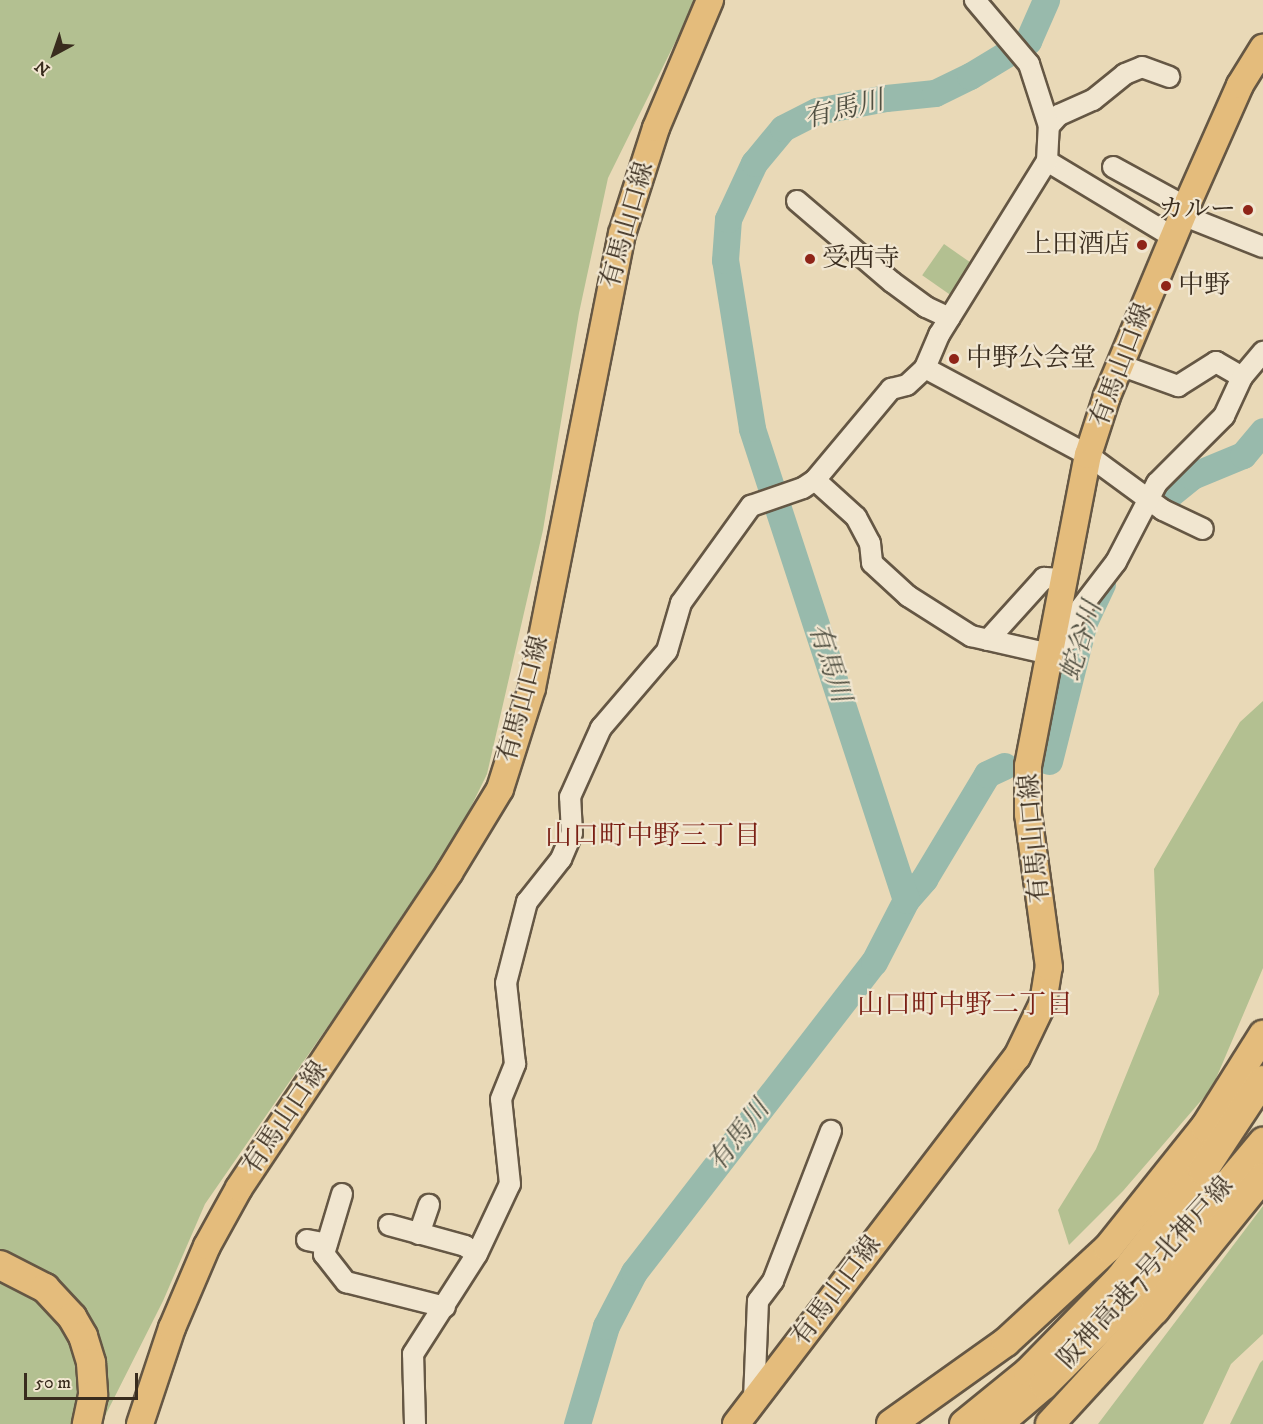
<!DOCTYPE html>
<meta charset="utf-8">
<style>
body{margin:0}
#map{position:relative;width:1263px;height:1424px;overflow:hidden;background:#e9d9b7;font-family:"IM FELL DW Pica","Noto Serif JP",serif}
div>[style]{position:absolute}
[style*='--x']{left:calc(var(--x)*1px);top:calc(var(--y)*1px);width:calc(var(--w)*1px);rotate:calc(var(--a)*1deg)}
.green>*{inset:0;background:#b3c091;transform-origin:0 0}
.river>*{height:27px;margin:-13.5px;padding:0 13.5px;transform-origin:13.5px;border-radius:13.5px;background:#98baac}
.roads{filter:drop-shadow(2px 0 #655744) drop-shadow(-2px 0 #655744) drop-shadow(0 2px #655744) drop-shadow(0 -2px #655744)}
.minor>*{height:20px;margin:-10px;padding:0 10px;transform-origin:10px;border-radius:10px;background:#f1e6d0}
.major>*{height:26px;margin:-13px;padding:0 13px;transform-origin:13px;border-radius:13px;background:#e4bc7c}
.highway>*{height:28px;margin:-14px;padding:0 14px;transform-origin:14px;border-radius:14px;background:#e4bc7c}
.dots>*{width:16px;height:16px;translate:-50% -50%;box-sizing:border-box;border:3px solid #f1e6d0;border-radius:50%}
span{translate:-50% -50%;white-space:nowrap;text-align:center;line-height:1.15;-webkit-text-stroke:4.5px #f1e6d0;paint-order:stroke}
.poi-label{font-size:26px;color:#392c1e}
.right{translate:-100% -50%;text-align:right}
.left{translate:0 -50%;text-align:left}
.street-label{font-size:26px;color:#392c1e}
.water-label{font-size:27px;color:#515042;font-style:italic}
.neighbourhood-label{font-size:27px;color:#7a1f14}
.north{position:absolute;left:24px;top:24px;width:60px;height:60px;-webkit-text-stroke:4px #f1e6d0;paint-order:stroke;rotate:220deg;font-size:16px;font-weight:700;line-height:24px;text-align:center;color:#392c1e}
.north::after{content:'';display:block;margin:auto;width:21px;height:27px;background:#392c1e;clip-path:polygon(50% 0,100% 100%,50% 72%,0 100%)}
.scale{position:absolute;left:24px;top:1373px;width:114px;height:27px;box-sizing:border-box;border:3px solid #392c1e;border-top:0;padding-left:8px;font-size:18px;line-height:21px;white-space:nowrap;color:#392c1e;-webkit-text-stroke:4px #f1e6d0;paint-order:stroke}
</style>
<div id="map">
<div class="green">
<div style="clip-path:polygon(0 0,696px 0,608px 178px,579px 313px,543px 530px,487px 774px,428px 895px,346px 1000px,205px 1204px,163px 1301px,101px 1424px,0 1424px)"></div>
<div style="left:944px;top:244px;width:38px;height:38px;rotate:35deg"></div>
<div style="clip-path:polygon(1263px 701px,1263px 968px,1212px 1088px,1123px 1191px,1069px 1245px,1058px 1210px,1096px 1149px,1159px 994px,1154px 869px,1240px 722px)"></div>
<div style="clip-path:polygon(1263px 1206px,1263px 1334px,1231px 1364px,1203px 1424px,1098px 1424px)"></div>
<div style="clip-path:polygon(1263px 1360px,1263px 1424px,1230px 1424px,1260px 1363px)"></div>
</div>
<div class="river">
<div style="--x:1165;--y:498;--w:35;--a:-39"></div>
<div style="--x:1192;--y:476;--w:55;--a:-22.4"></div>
<div style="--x:1243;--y:455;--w:31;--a:-50"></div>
<div style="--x:1049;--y:761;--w:143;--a:-75.9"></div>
<div style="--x:1084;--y:622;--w:42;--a:-64.7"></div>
<div style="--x:906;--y:900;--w:28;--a:-49"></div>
<div style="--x:924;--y:879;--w:122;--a:-59"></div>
<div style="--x:987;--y:774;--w:19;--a:-25"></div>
<div style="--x:577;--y:1424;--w:102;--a:-73.5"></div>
<div style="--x:606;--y:1326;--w:61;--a:-62.6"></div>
<div style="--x:634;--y:1272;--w:392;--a:-52.3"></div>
<div style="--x:874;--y:962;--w:70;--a:-62.7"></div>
<div style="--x:906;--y:900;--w:496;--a:-108.1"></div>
<div style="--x:752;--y:428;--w:170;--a:-99.1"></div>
<div style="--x:725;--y:260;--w:41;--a:-85.8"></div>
<div style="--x:728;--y:219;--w:62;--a:-65.1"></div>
<div style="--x:754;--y:163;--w:45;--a:-50.4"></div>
<div style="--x:783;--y:128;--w:38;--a:-27"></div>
<div style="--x:817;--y:111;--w:70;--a:-10.7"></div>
<div style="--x:886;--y:98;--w:49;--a:-5.8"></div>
<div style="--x:935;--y:93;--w:39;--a:-26"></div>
<div style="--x:970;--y:76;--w:68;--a:-31.1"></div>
<div style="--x:1028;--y:41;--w:45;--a:-66.3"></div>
</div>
<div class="roads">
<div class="minor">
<div style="--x:1049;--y:126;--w:15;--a:-48"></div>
<div style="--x:1059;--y:115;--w:37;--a:-24"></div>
<div style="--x:1093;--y:100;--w:41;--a:-39.1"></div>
<div style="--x:1125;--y:74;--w:18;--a:-22"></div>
<div style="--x:1142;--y:67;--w:29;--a:20"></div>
<div style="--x:1047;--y:161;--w:147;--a:31.1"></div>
<div style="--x:1113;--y:167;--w:83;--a:28.7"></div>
<div style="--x:797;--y:201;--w:125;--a:40.5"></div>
<div style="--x:892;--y:282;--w:42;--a:36.3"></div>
<div style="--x:926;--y:307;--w:26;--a:25"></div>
<div style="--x:1182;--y:215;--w:87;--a:21.6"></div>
<div style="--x:1120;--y:365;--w:62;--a:19.9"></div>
<div style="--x:1178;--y:386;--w:45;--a:-32.3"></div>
<div style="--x:1216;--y:362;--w:30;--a:30"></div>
<div style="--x:925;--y:368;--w:185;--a:28.1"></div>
<div style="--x:1088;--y:455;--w:93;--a:36.3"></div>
<div style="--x:1163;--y:510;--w:44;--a:25.4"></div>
<div style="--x:815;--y:480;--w:55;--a:42.1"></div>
<div style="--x:856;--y:517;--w:30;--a:62"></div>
<div style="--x:870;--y:543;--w:20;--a:84"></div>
<div style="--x:872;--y:563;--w:49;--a:42.5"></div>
<div style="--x:908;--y:596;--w:75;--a:32.4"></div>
<div style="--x:971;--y:636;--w:81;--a:12.8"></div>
<div style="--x:988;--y:640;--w:84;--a:-47.9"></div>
<div style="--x:1044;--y:578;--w:21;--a:3"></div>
<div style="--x:1053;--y:640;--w:12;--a:0"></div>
<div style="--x:1065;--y:640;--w:23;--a:-70"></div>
<div style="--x:1073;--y:618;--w:71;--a:-52.5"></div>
<div style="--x:1116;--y:562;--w:89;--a:-62.6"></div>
<div style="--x:1157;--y:483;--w:95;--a:-45"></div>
<div style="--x:1224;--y:416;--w:43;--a:-65.2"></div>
<div style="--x:1242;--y:377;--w:33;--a:-50"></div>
<div style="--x:342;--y:1194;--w:63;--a:106.7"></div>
<div style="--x:324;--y:1254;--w:36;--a:52"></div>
<div style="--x:346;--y:1282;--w:102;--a:14.2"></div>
<div style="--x:389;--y:1225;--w:79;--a:15.4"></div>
<div style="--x:465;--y:1246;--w:14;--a:34"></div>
<div style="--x:419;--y:1234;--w:31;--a:-71"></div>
<div style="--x:307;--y:1240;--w:20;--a:11"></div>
<div style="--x:754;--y:1400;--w:99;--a:-87.7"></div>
<div style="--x:758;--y:1301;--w:25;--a:-53"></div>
<div style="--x:773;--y:1281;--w:161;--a:-68.9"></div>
<div style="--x:415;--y:1424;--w:70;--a:-91.6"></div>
<div style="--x:413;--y:1354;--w:119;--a:-57.4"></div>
<div style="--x:477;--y:1254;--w:77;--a:-64.8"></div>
<div style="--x:510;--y:1184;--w:85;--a:-96"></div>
<div style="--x:501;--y:1099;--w:38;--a:-68"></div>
<div style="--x:515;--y:1064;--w:81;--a:-96.3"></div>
<div style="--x:506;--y:983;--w:84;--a:-75.5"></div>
<div style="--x:527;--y:902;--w:55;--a:-51.7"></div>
<div style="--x:561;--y:859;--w:28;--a:-67"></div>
<div style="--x:572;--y:833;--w:36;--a:-93"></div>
<div style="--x:570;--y:797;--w:76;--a:-65.8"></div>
<div style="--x:601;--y:728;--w:101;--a:-49.4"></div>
<div style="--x:667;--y:651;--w:50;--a:-73.7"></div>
<div style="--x:681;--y:603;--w:120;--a:-54.2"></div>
<div style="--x:751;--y:506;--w:55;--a:-19.1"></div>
<div style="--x:803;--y:488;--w:14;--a:-34"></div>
<div style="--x:815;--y:480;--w:119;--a:-50.1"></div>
<div style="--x:891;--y:389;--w:16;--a:-14"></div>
<div style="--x:907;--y:385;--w:25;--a:-43"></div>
<div style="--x:925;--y:368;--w:36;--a:-67"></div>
<div style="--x:939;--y:335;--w:205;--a:-58.2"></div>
<div style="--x:1047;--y:161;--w:35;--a:-87"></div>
<div style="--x:1049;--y:126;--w:65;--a:-107.9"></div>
<div style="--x:1029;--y:64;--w:84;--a:-130.2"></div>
</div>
<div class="major">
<div style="--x:140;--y:1424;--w:101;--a:-71.6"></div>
<div style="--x:172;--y:1328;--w:89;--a:-66.9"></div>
<div style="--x:207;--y:1246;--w:66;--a:-61.1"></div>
<div style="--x:239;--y:1188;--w:379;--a:-56.3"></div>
<div style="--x:449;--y:873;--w:98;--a:-58.7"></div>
<div style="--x:500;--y:789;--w:106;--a:-72.4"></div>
<div style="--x:532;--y:688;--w:463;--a:-78.8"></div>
<div style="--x:622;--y:234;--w:111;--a:-72.2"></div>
<div style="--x:656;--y:128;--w:139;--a:-67.1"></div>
<div style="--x:736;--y:1424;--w:462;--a:-52.6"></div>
<div style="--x:1017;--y:1057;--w:60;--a:-64.3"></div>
<div style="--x:1043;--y:1003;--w:36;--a:-81"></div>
<div style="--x:1049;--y:967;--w:154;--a:-97.8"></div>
<div style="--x:1028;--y:814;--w:48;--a:-90"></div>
<div style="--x:1028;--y:766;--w:317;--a:-79.1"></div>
<div style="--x:1088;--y:455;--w:62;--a:-72.1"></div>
<div style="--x:1107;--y:396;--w:205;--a:-67.3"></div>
<div style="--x:1186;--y:207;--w:133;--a:-66.1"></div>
<div style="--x:1240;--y:85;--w:44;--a:-58.1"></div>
</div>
<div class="highway">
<div style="--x:0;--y:1265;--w:51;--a:27.1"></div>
<div style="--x:45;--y:1288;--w:40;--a:47"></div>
<div style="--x:72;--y:1317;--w:22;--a:60"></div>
<div style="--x:83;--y:1336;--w:28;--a:73"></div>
<div style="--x:91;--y:1363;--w:32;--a:86"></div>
<div style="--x:93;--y:1395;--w:30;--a:102"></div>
<div style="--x:891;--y:1424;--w:141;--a:-35.5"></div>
<div style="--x:1006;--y:1342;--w:139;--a:-42.7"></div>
<div style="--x:1108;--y:1248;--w:155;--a:-51.3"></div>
<div style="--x:1205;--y:1127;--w:109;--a:-57.8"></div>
<div style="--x:964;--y:1424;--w:82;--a:-39.1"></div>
<div style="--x:1028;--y:1372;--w:132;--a:-45.6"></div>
<div style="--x:1120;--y:1278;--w:135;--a:-52.2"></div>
<div style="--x:1203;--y:1171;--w:109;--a:-56.6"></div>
<div style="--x:998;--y:1424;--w:60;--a:-40.3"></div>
<div style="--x:1044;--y:1385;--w:136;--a:-45"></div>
<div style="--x:1140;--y:1289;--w:192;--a:-50.1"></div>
<div style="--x:1050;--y:1424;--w:155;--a:-47.4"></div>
<div style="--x:1155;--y:1310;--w:171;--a:-50.9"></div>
</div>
</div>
<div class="dots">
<div style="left:1248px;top:210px;background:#8f2418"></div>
<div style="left:1142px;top:245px;background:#8f2418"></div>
<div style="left:810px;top:259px;background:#8f2418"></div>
<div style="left:1166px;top:286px;background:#8f2418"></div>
<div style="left:954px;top:359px;background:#8f2418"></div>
</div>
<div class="poi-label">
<span class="right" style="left:1236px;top:210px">カルー</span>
<span class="right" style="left:1130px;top:245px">上田酒店</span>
<span class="left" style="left:822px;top:259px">受西寺</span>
<span class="left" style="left:1178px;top:286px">中野</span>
<span class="left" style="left:966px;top:359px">中野公会堂</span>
</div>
<div class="street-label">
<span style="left:628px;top:225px;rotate:-74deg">有馬山口線</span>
<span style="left:1122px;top:365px;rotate:-69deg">有馬山口線</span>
<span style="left:524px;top:699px;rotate:-75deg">有馬山口線</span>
<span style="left:1035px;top:838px;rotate:-95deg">有馬山口線</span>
<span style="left:286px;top:1118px;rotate:-56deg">有馬山口線</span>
<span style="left:1146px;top:1273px;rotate:-48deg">阪神高速7号北神戸線</span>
<span style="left:837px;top:1291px;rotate:-53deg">有馬山口線</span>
</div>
<div class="water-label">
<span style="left:844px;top:110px;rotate:-14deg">有馬川</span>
<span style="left:1082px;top:641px;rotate:-73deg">蛇谷川</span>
<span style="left:829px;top:663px;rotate:72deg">有馬川</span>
<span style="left:739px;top:1136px;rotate:-52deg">有馬川</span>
</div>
<div class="neighbourhood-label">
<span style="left:653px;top:837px">山口町中野三丁目</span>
<span style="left:965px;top:1006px">山口町中野二丁目</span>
</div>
<div class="north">N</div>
<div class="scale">50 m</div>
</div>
